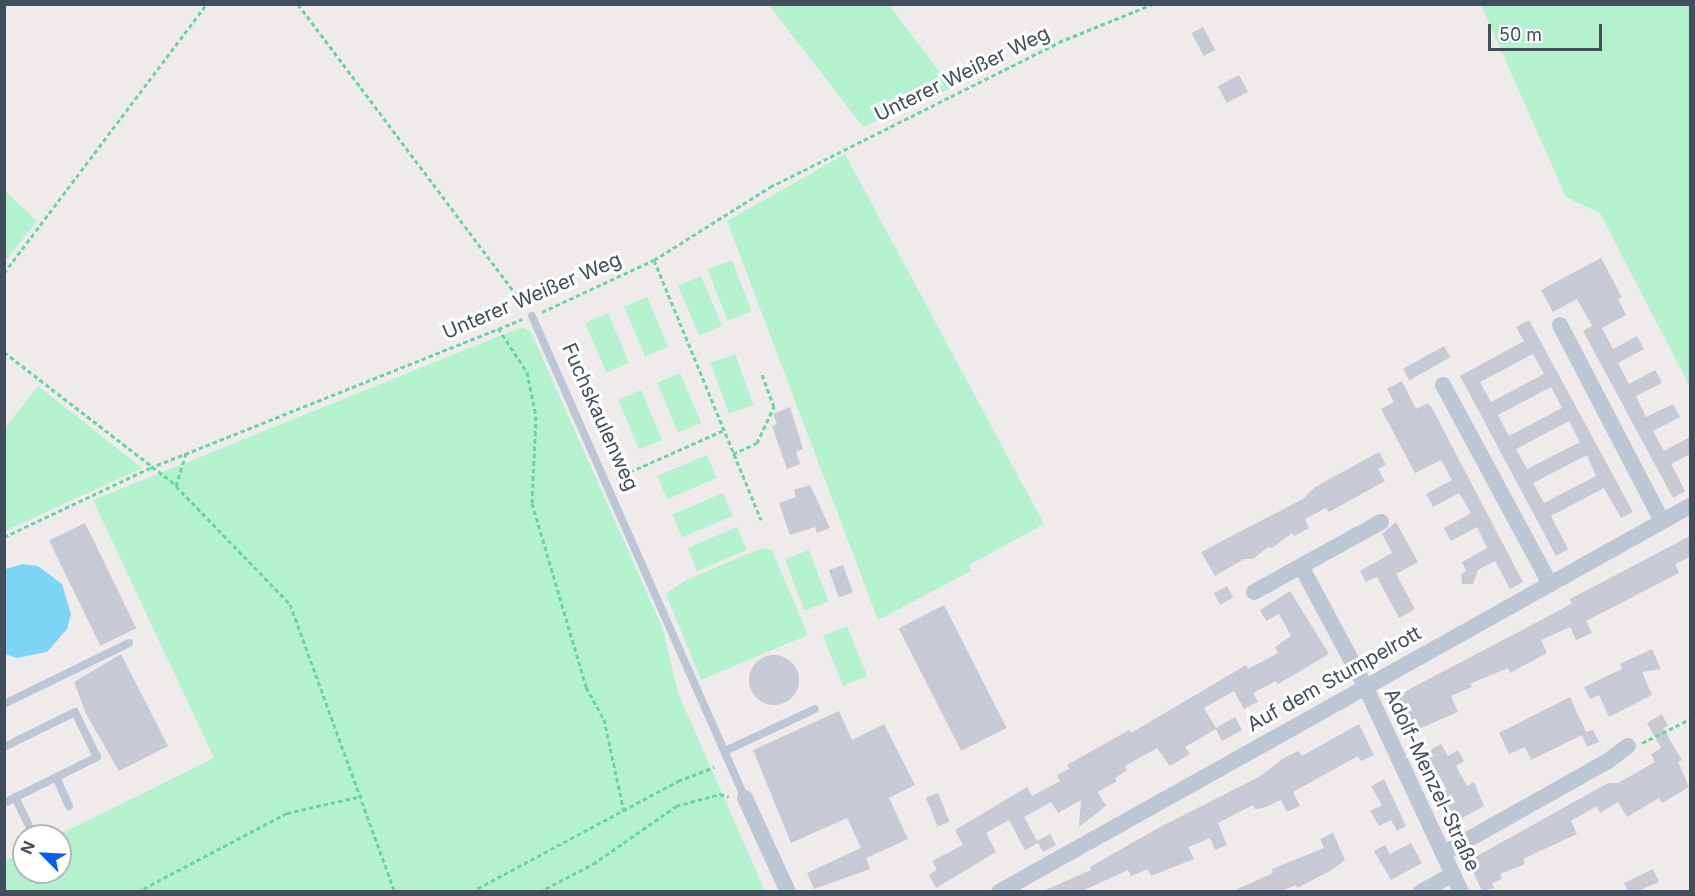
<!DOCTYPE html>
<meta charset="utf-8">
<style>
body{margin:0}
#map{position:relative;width:1695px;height:896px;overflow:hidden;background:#efebeb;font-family:Inter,sans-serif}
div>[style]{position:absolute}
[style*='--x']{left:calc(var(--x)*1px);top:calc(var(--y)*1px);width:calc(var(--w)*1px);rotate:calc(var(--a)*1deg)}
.green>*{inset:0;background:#b4f2cf;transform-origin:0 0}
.water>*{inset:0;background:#7cd5f4}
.building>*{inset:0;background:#c7cad2;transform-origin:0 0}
.round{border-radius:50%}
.path>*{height:3px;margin-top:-1.5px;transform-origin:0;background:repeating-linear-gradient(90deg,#69d3a4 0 4.5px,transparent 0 7.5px)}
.service>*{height:8px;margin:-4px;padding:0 4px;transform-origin:4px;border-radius:4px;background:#bdc7d3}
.minor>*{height:16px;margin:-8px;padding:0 8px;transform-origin:8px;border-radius:8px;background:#bdc7d3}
span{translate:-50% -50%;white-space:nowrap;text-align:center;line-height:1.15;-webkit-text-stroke:6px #fff;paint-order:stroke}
.street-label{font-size:20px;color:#424e5b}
.frame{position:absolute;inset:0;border:6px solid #424e5b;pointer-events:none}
.north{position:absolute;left:12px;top:824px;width:60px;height:60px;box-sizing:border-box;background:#fff;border:2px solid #b3b8bd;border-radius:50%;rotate:294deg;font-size:16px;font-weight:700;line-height:24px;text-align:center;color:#424e5b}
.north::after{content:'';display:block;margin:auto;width:21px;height:27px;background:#0861ec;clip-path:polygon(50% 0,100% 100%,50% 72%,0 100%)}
.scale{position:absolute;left:1488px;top:24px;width:114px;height:27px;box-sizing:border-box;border:3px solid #424e5b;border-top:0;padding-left:8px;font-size:18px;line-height:21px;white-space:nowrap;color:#424e5b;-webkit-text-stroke:4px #fff;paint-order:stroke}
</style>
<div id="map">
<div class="green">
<div style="clip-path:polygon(769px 5px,889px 5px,952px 88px,863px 127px)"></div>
<div style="clip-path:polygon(1481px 5px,1690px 5px,1690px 387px,1600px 213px,1566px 197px)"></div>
<div style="clip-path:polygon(845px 154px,1044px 524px,969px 565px,971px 571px,878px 620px,727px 221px)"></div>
<div style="clip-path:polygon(5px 191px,37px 221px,7px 259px,4px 256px)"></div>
<div style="left:732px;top:260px;width:55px;height:26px;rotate:69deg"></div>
<div style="left:701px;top:276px;width:54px;height:25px;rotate:67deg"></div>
<div style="left:647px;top:297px;width:54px;height:25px;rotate:67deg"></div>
<div style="left:608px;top:313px;width:54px;height:25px;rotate:67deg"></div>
<div style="clip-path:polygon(522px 327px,531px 332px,663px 629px,678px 693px,765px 891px,5px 891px,5px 861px,24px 852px,24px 872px,60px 872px,60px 836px,56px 836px,214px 758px,93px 500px)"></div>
<div style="left:735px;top:354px;width:54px;height:26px;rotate:70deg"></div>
<div style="left:680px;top:373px;width:54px;height:25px;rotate:67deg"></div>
<div style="clip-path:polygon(38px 386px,142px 468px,5px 531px,5px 428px)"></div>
<div style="left:641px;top:390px;width:54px;height:25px;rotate:67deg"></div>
<div style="left:707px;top:455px;width:25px;height:54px;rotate:67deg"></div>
<div style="left:723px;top:493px;width:25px;height:55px;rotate:67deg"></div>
<div style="left:737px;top:527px;width:25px;height:54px;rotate:67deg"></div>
<div style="clip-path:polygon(762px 548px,772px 550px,808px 635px,701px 680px,666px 594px,686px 580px)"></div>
<div style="left:809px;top:550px;width:55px;height:26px;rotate:69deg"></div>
<div style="left:847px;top:626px;width:54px;height:26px;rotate:68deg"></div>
</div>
<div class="water">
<div style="clip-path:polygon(23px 564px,38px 566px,62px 584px,71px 614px,67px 629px,47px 652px,17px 658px,5px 654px,5px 569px)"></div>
</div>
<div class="building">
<div style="left:1203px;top:27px;width:26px;height:13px;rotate:62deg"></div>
<div style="left:1239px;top:75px;width:19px;height:24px;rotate:62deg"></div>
<div style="clip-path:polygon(1601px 258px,1622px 297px,1618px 299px,1626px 315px,1602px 328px,1613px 349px,1637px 336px,1644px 349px,1618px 363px,1629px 384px,1655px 370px,1662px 383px,1636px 396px,1646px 417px,1673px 404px,1680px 417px,1653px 431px,1664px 451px,1690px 437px,1690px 454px,1671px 464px,1685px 491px,1673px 498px,1583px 331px,1592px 326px,1577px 299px,1553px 312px,1541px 290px)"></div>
<div style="clip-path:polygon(evenodd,1529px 320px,1633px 512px,1621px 518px,1604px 488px,1551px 516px,1568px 549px,1556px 556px,1460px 376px,1524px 341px,1516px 327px,1529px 320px,1533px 354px,1544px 374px,1491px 402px,1480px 382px,1533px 354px,1529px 320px,1551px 387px,1562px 408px,1509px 436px,1498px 415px,1551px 387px,1529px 320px,1569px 421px,1580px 442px,1527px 469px,1516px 449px,1569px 421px,1529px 320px,1587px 455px,1596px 476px,1544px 503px,1533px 483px,1587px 455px)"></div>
<div style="left:1444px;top:346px;width:13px;height:47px;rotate:61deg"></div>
<div style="clip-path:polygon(1402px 381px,1416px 409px,1428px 403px,1432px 408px,1523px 582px,1510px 589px,1495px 561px,1478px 570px,1473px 584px,1462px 584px,1461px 574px,1466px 571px,1462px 562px,1487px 548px,1477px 527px,1451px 541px,1444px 528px,1471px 513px,1459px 493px,1433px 507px,1426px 494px,1452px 480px,1441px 460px,1415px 473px,1381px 409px,1394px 402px,1387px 389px)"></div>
<div style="clip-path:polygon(790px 407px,803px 449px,796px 452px,800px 464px,787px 469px,772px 426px,777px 424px,773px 414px)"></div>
<div style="clip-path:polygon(1379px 452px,1386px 465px,1378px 469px,1385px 481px,1329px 512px,1326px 508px,1305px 519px,1309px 528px,1294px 536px,1292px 533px,1272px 548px,1268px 547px,1253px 559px,1244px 559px,1215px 576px,1201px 552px,1303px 499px,1315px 487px)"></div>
<div style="clip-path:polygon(810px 485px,830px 528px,817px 533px,815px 527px,790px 535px,779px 503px,796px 497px,794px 490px)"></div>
<div style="clip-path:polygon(1396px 522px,1418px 562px,1396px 574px,1415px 609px,1399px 618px,1377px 577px,1366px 582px,1360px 571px,1392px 553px,1382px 534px)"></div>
<div style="left:85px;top:523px;width:117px;height:40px;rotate:64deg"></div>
<div style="clip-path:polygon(1690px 536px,1690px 557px,1675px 564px,1679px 573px,1586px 621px,1592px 633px,1576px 640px,1570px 627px,1541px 640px,1547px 653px,1510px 673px,1508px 668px,1470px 684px,1472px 687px,1451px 696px,1458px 712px,1412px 732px,1396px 697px,1404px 692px,1562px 609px,1572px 603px,1570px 599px)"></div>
<div style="left:843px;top:565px;width:29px;height:15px;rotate:70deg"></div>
<div style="left:1227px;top:586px;width:13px;height:15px;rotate:61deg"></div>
<div style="clip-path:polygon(1290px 591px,1329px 654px,1278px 684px,1276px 681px,1253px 693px,1258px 702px,1244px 709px,1234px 691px,1204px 708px,1216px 728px,1235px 717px,1242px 730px,1222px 741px,1216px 729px,1185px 747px,1190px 754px,1170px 766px,1157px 748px,1125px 766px,1127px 770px,1115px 778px,1117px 781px,1098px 792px,1106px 806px,1079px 827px,1081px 800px,1058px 813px,1051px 802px,1024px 817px,1037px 841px,1050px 834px,1056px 845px,1043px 852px,1038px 843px,1025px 850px,1009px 820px,986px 833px,996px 852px,936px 888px,929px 875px,937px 870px,932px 861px,963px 845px,955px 830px,1027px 787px,1032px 796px,1060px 781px,1057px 775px,1069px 769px,1067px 765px,1129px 730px,1131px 733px,1246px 665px,1248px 669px,1278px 653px,1275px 647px,1291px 636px,1279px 614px,1266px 621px,1260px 610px)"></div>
<div style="left:944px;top:605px;width:138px;height:51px;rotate:63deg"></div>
<div style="clip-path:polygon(1652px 649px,1661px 669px,1642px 672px,1652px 695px,1609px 717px,1599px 695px,1590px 699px,1584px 687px,1622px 669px,1620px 664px)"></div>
<div style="clip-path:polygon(121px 654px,168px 746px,119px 771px,86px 714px,74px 682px)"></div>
<div class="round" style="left:749px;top:655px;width:50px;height:50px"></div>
<div style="clip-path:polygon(1570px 697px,1586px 732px,1593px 730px,1599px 742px,1587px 747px,1582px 735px,1531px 760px,1525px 747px,1509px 754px,1499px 733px)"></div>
<div style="clip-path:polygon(839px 711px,852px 740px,884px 724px,915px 785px,889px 798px,908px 839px,866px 858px,870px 869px,814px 889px,807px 873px,861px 848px,847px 818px,791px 843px,753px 750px)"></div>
<div style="clip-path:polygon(1662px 714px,1668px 726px,1663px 728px,1682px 760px,1678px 762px,1689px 787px,1662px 803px,1659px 798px,1627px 817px,1618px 802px,1600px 813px,1597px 806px,1571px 821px,1577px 834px,1523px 859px,1525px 864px,1500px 874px,1502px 879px,1492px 883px,1494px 888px,1482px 891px,1468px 861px,1608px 783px,1618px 783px,1655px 762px,1651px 754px,1661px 748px,1647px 723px)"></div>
<div style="clip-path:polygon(1359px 724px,1374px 755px,1361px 761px,1358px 756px,1293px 792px,1300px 806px,1287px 812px,1281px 800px,1263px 808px,1255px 809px,1253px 805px,1218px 823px,1227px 845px,1215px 850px,1210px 838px,1188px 847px,1194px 859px,1151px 876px,1148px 869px,1131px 876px,1128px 870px,1082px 891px,1043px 891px,1091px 870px,1090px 867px,1160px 827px,1259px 777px,1284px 758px,1298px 751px,1302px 756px)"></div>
<div style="clip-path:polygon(1441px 744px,1448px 756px,1458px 750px,1464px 761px,1456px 766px,1467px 786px,1474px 782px,1484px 806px,1455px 822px,1439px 794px,1447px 790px,1433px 765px,1428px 767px,1421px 755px)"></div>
<div style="clip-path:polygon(1384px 779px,1406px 826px,1397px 831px,1391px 820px,1379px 826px,1370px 811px,1382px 805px,1371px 786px)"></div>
<div style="left:938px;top:793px;width:31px;height:13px;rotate:68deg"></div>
<div style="clip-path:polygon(1333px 833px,1345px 860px,1330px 871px,1297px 888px,1296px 885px,1281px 891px,1233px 891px,1273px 873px,1272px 869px,1324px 848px,1320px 839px)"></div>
<div style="clip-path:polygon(1411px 843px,1422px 863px,1391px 880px,1374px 851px,1385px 845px,1390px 854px)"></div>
<div style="clip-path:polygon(1653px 869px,1659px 882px,1638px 891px,1628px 891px,1624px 883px)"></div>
</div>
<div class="path">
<div style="--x:298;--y:4;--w:380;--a:53.1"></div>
<div style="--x:654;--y:260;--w:281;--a:67.6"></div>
<div style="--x:4;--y:273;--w:337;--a:-53"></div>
<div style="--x:542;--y:312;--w:123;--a:-24.9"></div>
<div style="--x:654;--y:260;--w:137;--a:-32.2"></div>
<div style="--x:770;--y:187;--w:323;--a:-26.6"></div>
<div style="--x:1059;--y:42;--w:101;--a:-22"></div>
<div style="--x:498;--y:328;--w:53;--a:56.6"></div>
<div style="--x:527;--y:372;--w:45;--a:78.4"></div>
<div style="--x:536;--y:416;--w:87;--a:92.6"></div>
<div style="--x:532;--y:503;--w:192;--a:73.6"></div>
<div style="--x:586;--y:687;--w:37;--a:61"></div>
<div style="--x:604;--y:719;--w:95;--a:77.9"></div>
<div style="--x:4;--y:352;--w:217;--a:37.7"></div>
<div style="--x:186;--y:453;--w:34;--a:107"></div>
<div style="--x:176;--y:486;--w:164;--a:46"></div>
<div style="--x:290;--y:604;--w:307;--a:70"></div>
<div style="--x:733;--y:454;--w:26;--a:-25"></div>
<div style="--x:757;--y:443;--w:40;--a:-65"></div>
<div style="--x:774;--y:407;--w:37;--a:-110"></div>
<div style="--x:616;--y:478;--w:118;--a:-24"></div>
<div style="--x:4;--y:537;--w:161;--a:-25.3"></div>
<div style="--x:150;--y:468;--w:401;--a:-21.8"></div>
<div style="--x:1642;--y:743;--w:54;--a:-26.6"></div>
<div style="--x:137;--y:892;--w:170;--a:-27.8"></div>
<div style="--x:287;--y:813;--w:77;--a:-12.8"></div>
<div style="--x:471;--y:892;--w:235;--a:-28.2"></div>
<div style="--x:678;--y:781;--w:39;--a:-21"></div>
<div style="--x:539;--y:892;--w:61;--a:-27.4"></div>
<div style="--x:593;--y:864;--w:101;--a:-34.9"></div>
<div style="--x:676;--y:806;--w:46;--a:-15.3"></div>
<div style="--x:720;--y:794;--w:9;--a:18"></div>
</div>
<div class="service">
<div style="--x:532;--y:316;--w:527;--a:66.16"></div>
<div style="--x:4;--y:704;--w:139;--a:-26"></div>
<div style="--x:4;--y:747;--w:79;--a:-26.2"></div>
<div style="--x:75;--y:712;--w:50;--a:63.9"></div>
<div style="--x:97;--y:757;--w:104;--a:153.7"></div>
<div style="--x:725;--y:751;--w:99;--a:-25"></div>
<div style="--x:56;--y:777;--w:32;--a:66"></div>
<div style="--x:15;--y:797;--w:32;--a:64"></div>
</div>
<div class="minor">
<div style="--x:1560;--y:325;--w:221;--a:62.5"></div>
<div style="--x:1443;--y:385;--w:226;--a:61.7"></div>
<div style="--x:1301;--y:566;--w:136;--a:61.9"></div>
<div style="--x:1365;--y:686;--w:227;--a:65"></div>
<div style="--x:1254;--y:592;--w:145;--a:-28.9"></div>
<div style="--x:745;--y:798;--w:103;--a:65.4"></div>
<div style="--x:1444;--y:853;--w:188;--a:-29.3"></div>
<div style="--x:1608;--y:761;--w:25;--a:-37"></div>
<div style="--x:999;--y:892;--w:792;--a:-29.19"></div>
<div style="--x:1421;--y:892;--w:37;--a:-29"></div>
</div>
<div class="street-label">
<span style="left:962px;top:74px;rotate:-26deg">Unterer Weißer Weg</span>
<span style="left:532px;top:296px;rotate:-23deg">Unterer Weißer Weg</span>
<span style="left:600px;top:417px;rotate:66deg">Fuchskaulenweg</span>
<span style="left:1334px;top:679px;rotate:-29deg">Auf dem Stumpelrott</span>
<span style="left:1432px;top:780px;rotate:65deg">Adolf-Menzel-Straße</span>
</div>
<div class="frame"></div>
<div class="north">N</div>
<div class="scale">50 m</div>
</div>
